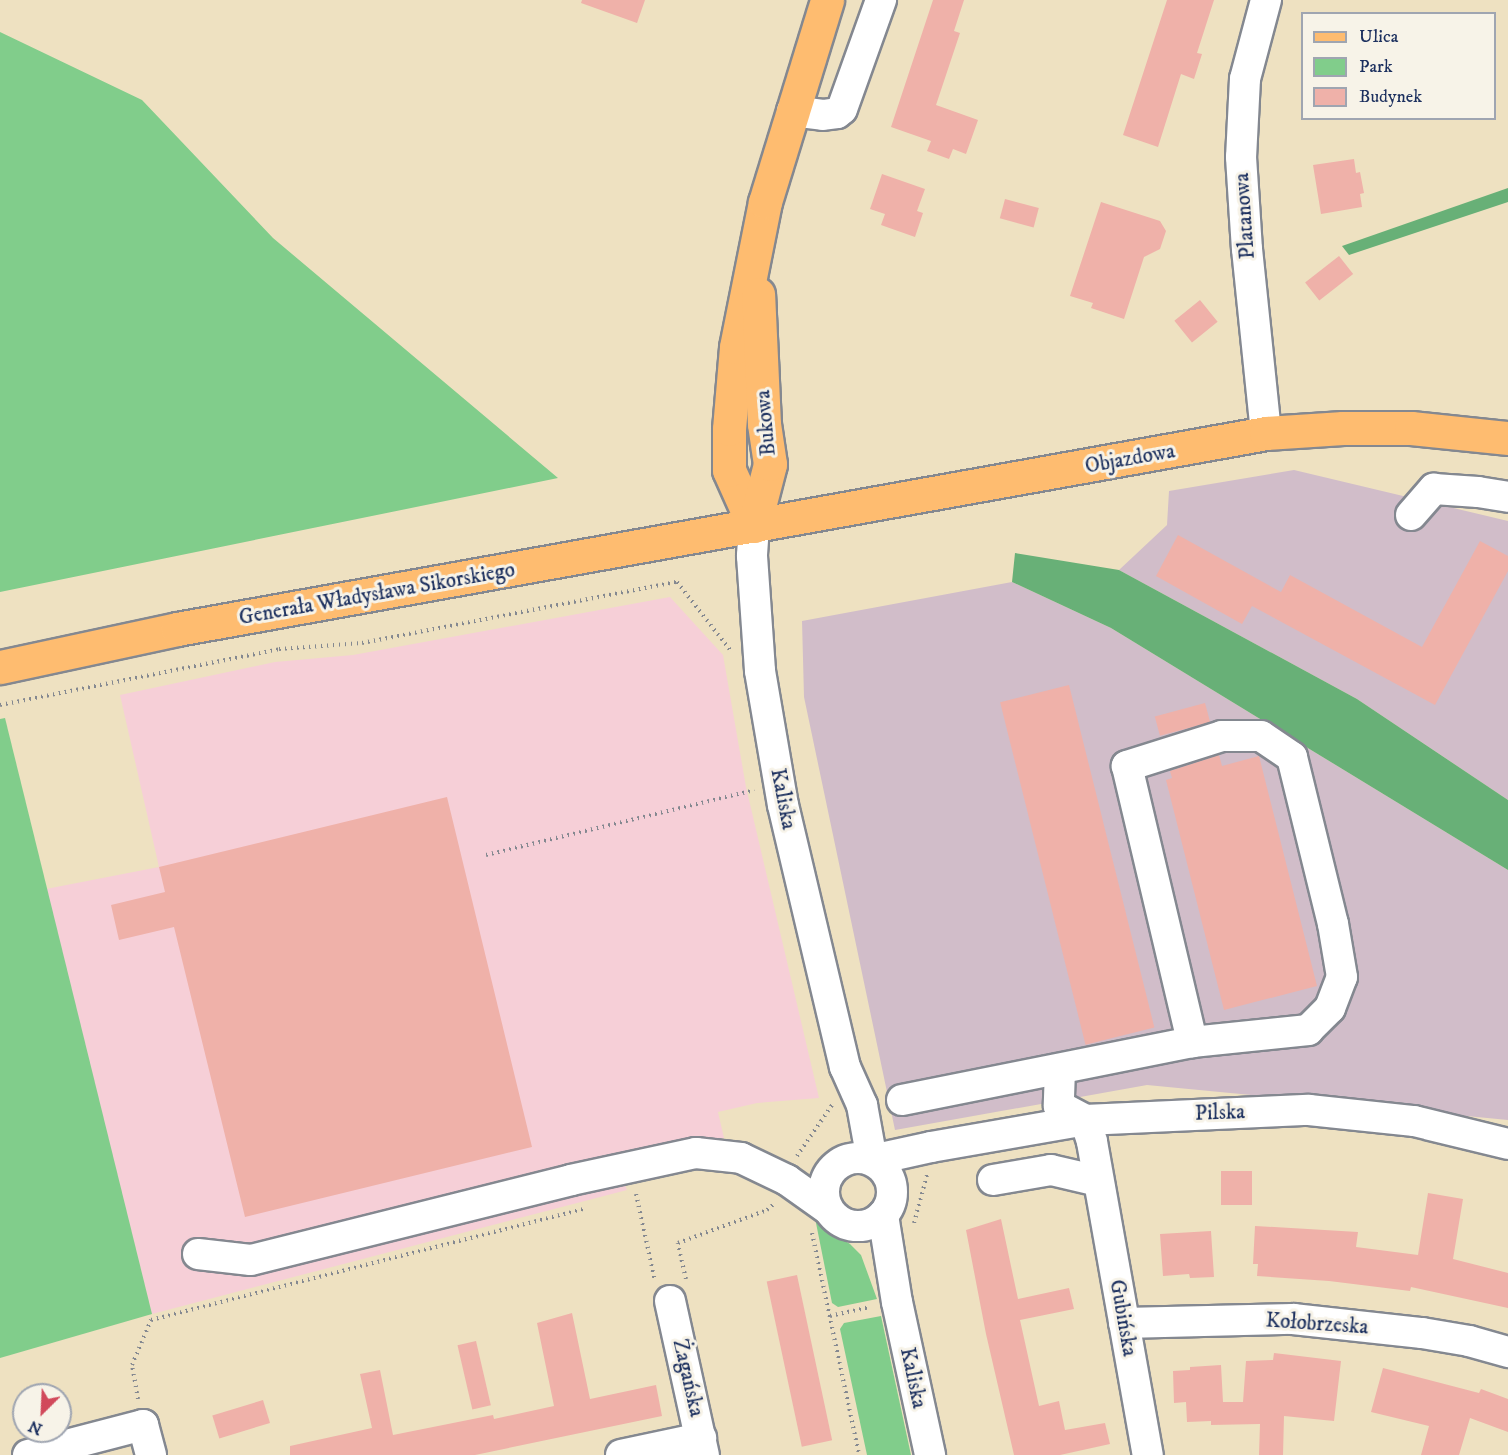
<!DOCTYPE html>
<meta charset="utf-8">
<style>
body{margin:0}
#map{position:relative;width:1508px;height:1455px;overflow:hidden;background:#eee1c1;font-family:"IM FELL DW Pica",serif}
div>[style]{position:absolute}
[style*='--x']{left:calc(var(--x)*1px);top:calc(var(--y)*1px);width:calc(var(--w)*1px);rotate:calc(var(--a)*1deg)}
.built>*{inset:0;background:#f6cfd7}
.industrial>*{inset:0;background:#d1bdc9}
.green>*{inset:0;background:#81cd8b}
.forest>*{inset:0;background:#68b077}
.building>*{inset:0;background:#efb1a9;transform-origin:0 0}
.path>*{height:4px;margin-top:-2px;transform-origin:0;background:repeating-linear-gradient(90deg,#848890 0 1.5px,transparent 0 6px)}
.roads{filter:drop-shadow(2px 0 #848890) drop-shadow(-2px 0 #848890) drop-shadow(0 2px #848890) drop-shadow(0 -2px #848890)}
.minor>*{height:30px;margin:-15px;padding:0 15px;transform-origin:15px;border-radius:15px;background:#fff}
.minor>.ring{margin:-15px;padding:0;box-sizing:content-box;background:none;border:30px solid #fff;border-radius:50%}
.major>*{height:33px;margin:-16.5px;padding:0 16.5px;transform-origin:16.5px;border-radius:16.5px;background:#febc70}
span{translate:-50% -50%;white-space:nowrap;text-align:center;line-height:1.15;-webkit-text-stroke:6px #f7f3e8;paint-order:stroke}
.street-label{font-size:21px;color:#1b2f5e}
.legend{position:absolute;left:1301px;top:12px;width:195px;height:108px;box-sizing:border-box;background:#f7f3e8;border:2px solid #9fa5b1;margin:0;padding:8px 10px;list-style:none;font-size:18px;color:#1b2f5e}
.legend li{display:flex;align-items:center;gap:12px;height:30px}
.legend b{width:30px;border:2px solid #9fa5b1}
.north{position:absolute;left:12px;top:1383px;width:60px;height:60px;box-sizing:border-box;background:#f7f3e8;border:2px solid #9fa5b1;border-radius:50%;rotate:204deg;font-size:16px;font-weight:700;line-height:24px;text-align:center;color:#1b2f5e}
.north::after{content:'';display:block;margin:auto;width:21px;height:27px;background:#d1495b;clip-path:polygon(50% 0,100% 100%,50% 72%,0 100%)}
</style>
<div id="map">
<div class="built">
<div style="clip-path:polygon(670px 597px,723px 655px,746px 787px,819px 1098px,757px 1103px,718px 1112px,724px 1138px,616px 1164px,627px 1190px,152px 1314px,46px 889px,159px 867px,120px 695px,275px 662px,353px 655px)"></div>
</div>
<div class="industrial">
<div style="clip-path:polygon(1294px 470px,1508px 521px,1508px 800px,1357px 699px,1119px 570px,1167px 525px,1169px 491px)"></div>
<div style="clip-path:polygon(1012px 582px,1111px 628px,1508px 870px,1508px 1120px,1147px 1085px,895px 1130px,804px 697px,802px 621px)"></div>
</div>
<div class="green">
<div style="clip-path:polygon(0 32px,142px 100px,273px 238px,558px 478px,0 592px)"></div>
<div style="clip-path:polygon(5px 718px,152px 1314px,0 1358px,0 719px)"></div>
<div style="clip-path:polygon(814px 1213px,827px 1229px,850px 1244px,861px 1255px,877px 1299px,838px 1307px,832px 1303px)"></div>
<div style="clip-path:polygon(881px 1316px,911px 1455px,867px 1455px,840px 1329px,844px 1323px)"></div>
</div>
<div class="forest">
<div style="clip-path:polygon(1508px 188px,1508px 202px,1349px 255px,1342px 246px)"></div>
<div style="clip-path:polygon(1015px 553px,1119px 570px,1357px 699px,1508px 800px,1508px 870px,1111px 628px,1012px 582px)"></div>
</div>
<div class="building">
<div style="clip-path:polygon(582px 0,645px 0,637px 23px,581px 3px)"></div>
<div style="clip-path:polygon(933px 0,964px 0,954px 31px,960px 33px,936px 105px,978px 120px,966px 154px,953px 149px,949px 159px,927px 151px,931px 141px,891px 127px)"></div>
<div style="clip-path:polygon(1167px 0,1214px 0,1197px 53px,1202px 54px,1194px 79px,1181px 74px,1158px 147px,1123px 135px)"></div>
<div style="clip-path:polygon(1354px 159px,1356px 173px,1360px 172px,1364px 193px,1360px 194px,1362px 207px,1321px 214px,1313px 165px)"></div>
<div style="clip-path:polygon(882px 174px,925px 189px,917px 211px,923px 213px,915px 237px,881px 225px,885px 214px,870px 209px)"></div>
<div style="left:1005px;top:199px;width:35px;height:20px;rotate:15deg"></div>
<div style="clip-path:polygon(1101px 202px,1160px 221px,1166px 231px,1160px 249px,1144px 257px,1124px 319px,1091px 308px,1093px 303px,1070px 296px)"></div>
<div style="left:1339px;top:256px;width:23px;height:43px;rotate:52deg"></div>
<div style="left:1200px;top:300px;width:28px;height:33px;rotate:51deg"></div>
<div style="clip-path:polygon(1178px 535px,1281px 592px,1290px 575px,1422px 647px,1480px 541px,1508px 556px,1508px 571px,1435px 705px,1252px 606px,1242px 624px,1156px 576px)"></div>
<div style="left:1069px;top:685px;width:353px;height:71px;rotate:76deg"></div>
<div style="left:1205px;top:703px;width:20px;height:52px;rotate:75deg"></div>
<div style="clip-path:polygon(1219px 755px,1222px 766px,1259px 756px,1317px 986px,1224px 1010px,1166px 780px,1172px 778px,1170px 771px)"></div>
<div style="clip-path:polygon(447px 797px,532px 1147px,245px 1217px,174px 927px,119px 940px,111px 905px,165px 892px,159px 867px)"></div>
<div style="left:1221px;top:1171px;width:31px;height:34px"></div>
<div style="clip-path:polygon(1428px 1193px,1463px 1199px,1453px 1259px,1508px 1273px,1508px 1308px,1411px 1287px,1410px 1291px,1329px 1281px,1257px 1276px,1258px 1264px,1253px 1264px,1255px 1226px,1358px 1232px,1356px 1247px,1418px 1255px)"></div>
<div style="clip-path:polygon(1001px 1219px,1018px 1299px,1069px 1288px,1074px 1309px,1020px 1320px,1039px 1406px,1059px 1401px,1065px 1430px,1105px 1423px,1110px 1444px,1060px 1455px,1014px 1455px,986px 1334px,966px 1230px)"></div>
<div style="clip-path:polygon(1211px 1231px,1214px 1277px,1190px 1278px,1189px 1274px,1163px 1276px,1160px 1234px)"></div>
<div style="left:797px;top:1275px;width:169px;height:31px;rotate:78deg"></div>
<div style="clip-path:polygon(572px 1313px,590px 1399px,656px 1385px,662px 1416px,475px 1455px,290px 1455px,290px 1446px,372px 1428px,360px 1374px,380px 1370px,393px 1435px,493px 1415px,494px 1419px,554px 1406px,537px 1323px)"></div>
<div style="left:476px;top:1341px;width:66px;height:19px;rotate:77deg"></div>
<div style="clip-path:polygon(1274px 1353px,1341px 1361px,1334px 1421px,1284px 1416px,1283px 1455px,1259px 1455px,1260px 1424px,1211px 1425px,1211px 1421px,1187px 1422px,1186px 1402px,1174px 1403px,1173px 1371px,1190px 1370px,1190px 1367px,1221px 1365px,1223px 1402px,1243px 1402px,1246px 1361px,1273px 1360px)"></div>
<div style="clip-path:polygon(1383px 1368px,1479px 1393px,1481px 1389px,1508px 1399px,1508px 1432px,1470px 1418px,1459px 1455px,1421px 1455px,1429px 1426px,1371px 1412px)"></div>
<div style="left:263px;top:1400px;width:24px;height:53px;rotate:73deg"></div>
</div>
<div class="path">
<div style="--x:0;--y:705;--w:285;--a:-11.3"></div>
<div style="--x:279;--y:649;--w:83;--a:-4.1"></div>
<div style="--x:362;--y:643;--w:321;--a:-11"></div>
<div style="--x:677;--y:582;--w:88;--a:52"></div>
<div style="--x:486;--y:855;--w:276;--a:-13.6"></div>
<div style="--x:797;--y:1156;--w:62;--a:-55.5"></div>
<div style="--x:636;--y:1194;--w:89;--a:77.7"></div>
<div style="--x:914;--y:1223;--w:50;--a:-74.8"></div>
<div style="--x:812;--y:1233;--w:227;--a:78"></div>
<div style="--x:686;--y:1279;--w:37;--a:-103"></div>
<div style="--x:678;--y:1243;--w:95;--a:-20.3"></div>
<div style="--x:767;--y:1210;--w:11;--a:-41"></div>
<div style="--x:830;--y:1316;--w:41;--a:-12.7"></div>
<div style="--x:138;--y:1399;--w:35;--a:-100"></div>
<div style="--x:132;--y:1365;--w:49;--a:-67.1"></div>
<div style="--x:151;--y:1320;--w:449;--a:-14.4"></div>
</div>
<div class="roads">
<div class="minor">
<div style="--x:1266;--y:0;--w:82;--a:104.9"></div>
<div style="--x:1245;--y:79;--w:78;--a:92.9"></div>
<div style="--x:1241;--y:157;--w:92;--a:86.3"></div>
<div style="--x:1247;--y:249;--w:185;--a:84.1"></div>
<div style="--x:792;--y:111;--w:31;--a:7"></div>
<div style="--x:823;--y:115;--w:14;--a:-8"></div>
<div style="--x:837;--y:113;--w:6;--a:-39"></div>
<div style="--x:842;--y:109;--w:116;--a:-70.3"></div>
<div style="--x:1411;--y:515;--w:35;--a:-49"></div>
<div style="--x:1434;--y:489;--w:44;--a:3.9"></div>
<div style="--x:1478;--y:492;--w:30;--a:9"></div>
<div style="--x:754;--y:526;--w:30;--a:94"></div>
<div style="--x:752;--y:556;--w:115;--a:86"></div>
<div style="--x:760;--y:671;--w:136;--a:80.3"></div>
<div style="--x:783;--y:805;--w:269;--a:76.7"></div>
<div style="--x:845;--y:1067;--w:42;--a:65.9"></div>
<div style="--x:862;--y:1105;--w:56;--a:79.7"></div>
<div style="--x:1060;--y:1069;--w:37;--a:92"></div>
<div style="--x:1059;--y:1106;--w:30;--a:28"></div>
<div style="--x:1085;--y:1120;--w:23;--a:72"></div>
<div style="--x:1092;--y:1142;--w:318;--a:79.9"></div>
<div style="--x:902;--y:1100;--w:296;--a:-11.3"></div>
<div style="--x:1192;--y:1042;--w:117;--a:-5.9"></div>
<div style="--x:1308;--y:1030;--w:31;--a:-45"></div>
<div style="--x:1330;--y:1008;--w:33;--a:-69"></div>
<div style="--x:1342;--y:977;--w:54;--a:-99.6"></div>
<div style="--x:1333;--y:924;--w:172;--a:-103.8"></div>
<div style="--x:1292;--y:757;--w:37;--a:-146"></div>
<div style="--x:1261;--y:736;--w:39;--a:180"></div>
<div style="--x:1222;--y:736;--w:100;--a:162.5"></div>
<div style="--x:1127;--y:766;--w:284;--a:76.7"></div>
<div class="ring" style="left:824px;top:1158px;width:38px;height:38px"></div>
<div style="--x:872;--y:1160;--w:60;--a:-12.4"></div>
<div style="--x:931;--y:1147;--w:156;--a:-9.9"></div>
<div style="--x:1085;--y:1120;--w:224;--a:-2.6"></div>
<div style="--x:1309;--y:1110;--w:106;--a:6"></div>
<div style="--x:1414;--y:1121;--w:97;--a:13.7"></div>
<div style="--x:993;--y:1180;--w:59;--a:-9.8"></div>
<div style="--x:1051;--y:1170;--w:48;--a:13.2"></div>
<div style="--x:883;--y:1215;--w:88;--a:80.9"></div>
<div style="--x:897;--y:1302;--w:157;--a:77.8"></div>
<div style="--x:198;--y:1254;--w:53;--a:6.5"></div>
<div style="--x:251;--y:1260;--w:330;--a:-14"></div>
<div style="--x:571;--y:1180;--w:128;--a:-12.2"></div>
<div style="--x:696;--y:1153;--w:45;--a:6.3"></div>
<div style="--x:741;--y:1158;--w:51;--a:25.6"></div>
<div style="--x:787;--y:1180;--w:50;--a:35.3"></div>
<div style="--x:670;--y:1301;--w:158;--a:77.6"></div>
<div style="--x:1124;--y:1323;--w:169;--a:-1.4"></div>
<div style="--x:1293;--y:1319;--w:130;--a:6.2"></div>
<div style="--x:1422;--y:1333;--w:48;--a:9.7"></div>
<div style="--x:1469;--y:1341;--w:41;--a:15.8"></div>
<div style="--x:28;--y:1455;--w:119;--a:-14.6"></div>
<div style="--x:143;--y:1425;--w:31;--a:75"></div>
<div style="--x:621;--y:1455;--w:82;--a:-12"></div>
</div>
<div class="major">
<div style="--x:754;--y:526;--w:61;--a:-114.1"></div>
<div style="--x:729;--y:470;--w:41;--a:-90"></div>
<div style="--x:729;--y:429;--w:82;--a:-85.1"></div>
<div style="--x:736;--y:347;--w:148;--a:-78.7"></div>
<div style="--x:765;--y:202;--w:211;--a:-72.9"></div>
<div style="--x:754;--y:526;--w:64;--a:-75.5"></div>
<div style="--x:770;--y:464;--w:40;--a:-98.5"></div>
<div style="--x:764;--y:424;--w:130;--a:-92.6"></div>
<div style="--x:0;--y:667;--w:181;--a:-12.1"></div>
<div style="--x:177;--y:629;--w:1106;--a:-10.2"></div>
<div style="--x:1266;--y:433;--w:77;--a:-3.7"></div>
<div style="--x:1343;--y:428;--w:68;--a:0"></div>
<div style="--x:1411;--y:428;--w:98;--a:5.9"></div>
</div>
</div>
<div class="street-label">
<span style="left:1245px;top:216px;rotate:-94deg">Platanowa</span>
<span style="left:766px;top:423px;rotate:-95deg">Bukowa</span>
<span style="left:1130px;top:459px;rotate:-10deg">Objazdowa</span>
<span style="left:377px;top:594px;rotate:-10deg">Generała Władysława Sikorskiego</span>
<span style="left:783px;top:799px;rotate:79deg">Kaliska</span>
<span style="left:1220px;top:1113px;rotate:-2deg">Pilska</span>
<span style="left:1123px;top:1318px;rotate:80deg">Gubińska</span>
<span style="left:1317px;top:1324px;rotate:4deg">Kołobrzeska</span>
<span style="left:688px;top:1378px;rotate:77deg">Żagańska</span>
<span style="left:913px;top:1378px;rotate:78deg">Kaliska</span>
</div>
<ul class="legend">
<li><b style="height:8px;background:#febc70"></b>Ulica</li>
<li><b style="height:16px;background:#81cd8b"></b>Park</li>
<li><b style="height:16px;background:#efb1a9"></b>Budynek</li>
</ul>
<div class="north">N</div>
</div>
